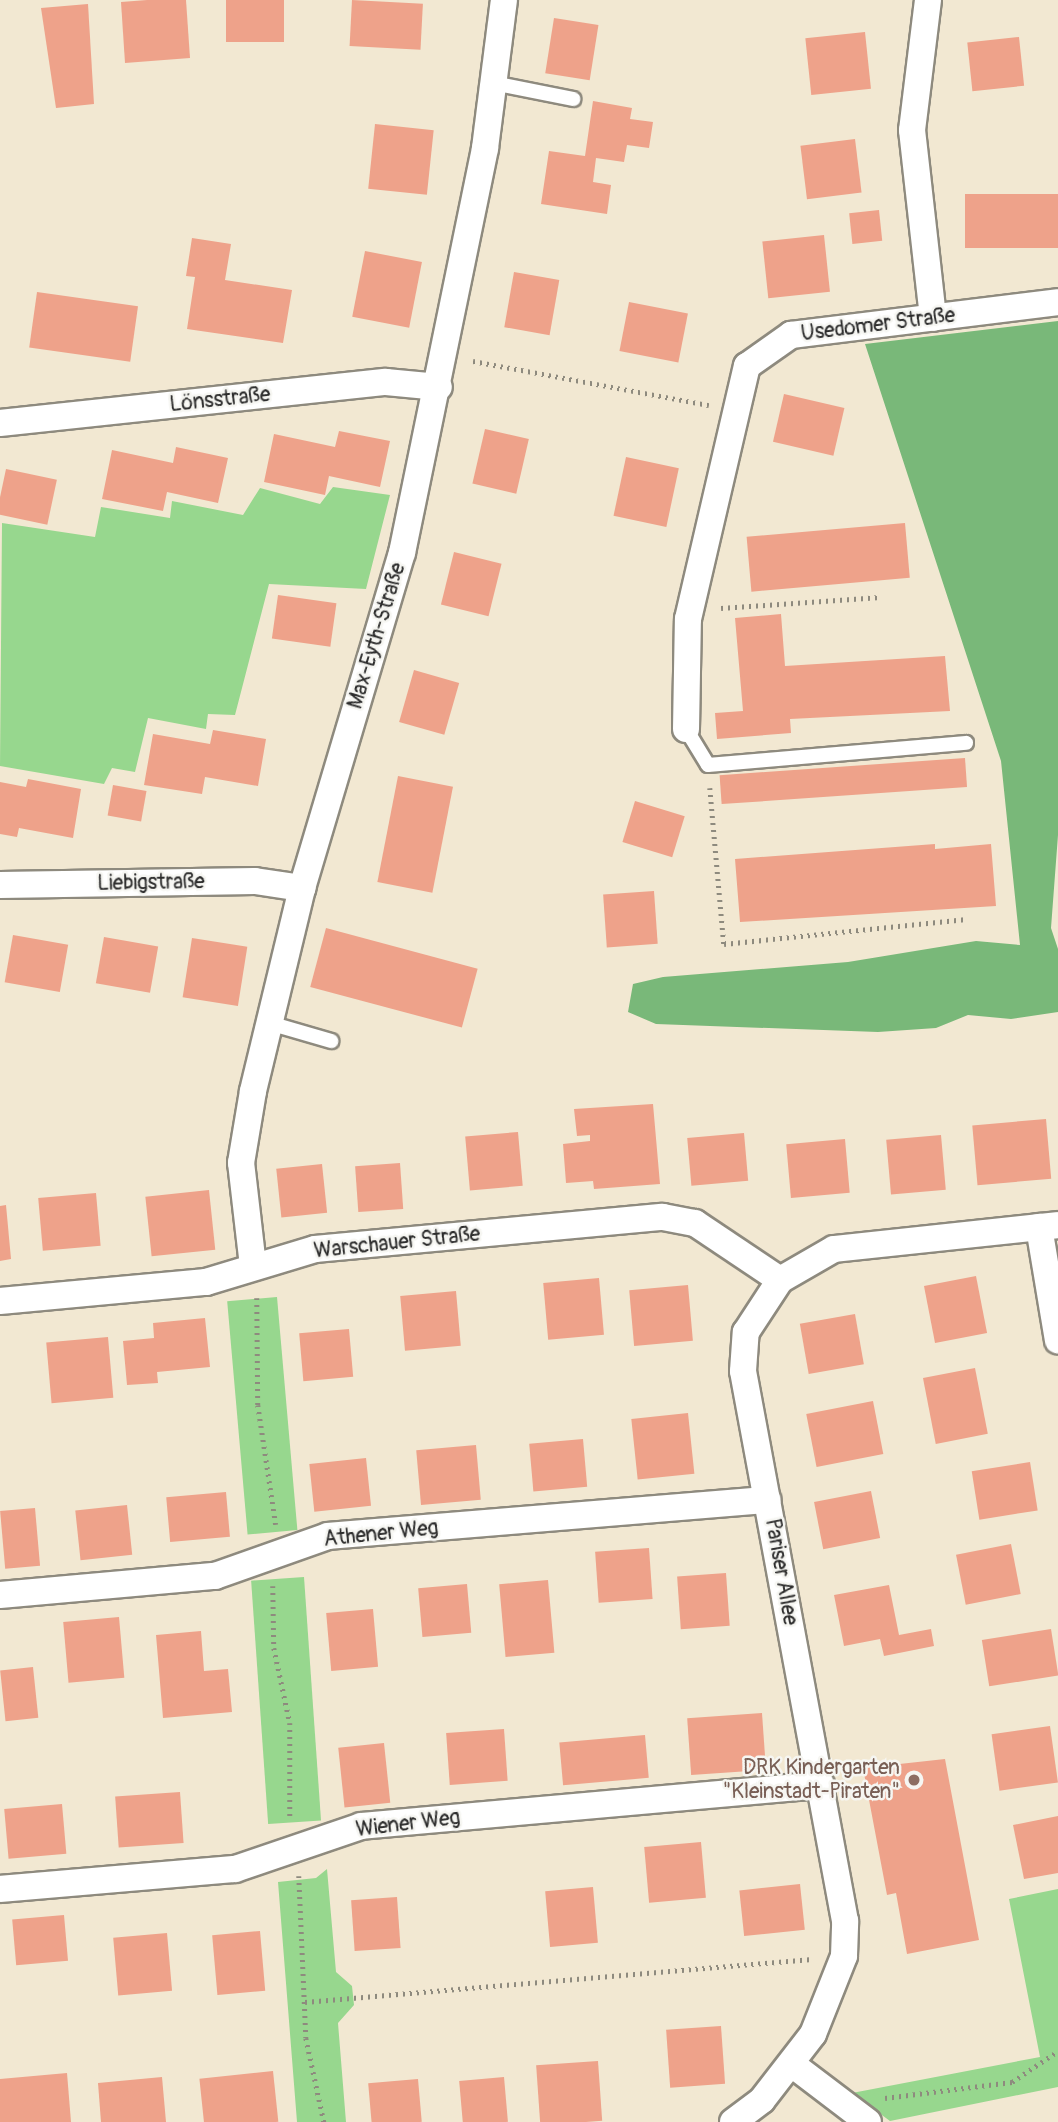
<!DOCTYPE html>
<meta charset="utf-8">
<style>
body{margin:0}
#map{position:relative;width:1058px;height:2122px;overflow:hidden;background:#f2e8d2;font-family:Pangolin,sans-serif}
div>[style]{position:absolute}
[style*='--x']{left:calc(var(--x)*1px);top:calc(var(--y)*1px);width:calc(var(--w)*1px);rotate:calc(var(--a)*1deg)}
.green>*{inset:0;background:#97d78e;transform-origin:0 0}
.forest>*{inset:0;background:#79b879}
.building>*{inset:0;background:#eea28a;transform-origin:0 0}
.path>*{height:4.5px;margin-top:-2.25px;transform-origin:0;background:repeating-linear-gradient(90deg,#8e8a7e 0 2px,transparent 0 7px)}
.roads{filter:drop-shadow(2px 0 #8e8a7e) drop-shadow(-2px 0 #8e8a7e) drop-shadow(0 2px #8e8a7e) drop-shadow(0 -2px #8e8a7e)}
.lane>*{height:14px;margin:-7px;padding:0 7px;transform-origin:7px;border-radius:7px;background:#fff}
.street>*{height:26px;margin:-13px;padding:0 13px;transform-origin:13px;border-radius:13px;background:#fff}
.dots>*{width:19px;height:19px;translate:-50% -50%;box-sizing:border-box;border:4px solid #f6f6f2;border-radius:50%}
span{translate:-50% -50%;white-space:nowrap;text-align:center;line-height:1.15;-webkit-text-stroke:5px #f6f6f2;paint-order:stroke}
.street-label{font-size:21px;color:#2b2b2b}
.education-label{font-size:21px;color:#785e54}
.right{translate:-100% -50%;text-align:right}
</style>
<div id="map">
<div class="green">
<div style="clip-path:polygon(333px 487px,390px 495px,366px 589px,269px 584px,235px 715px,208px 714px,206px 729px,148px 718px,135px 772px,112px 768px,104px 784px,0 766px,2px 523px,95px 537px,101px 507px,170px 518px,172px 501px,243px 515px,260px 488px,320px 504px)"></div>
<div style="left:277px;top:1297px;width:234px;height:50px;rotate:85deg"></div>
<div style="left:304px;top:1577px;width:244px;height:53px;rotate:86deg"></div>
<div style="clip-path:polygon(327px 1869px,336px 1972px,352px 1986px,354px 2005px,338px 2023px,346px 2122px,297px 2122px,278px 1882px,316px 1878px)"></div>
<div style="clip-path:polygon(1058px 1889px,1058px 2087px,890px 2121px,852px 2093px,1040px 2057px,1009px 1899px)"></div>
</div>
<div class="forest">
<div style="clip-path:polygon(1058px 321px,1058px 835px,1051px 928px,1058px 949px,1058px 1012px,1011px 1019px,968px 1015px,936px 1028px,878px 1032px,656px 1024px,628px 1012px,633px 984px,663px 977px,848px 962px,976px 941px,1020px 945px,1001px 761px,865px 344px)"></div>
</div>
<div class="building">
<div style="clip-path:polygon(147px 0,186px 0,190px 58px,125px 63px,121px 2px)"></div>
<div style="left:226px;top:0;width:58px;height:42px"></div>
<div style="left:352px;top:0;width:71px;height:46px;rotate:3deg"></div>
<div style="clip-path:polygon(88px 4px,94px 104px,56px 108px,41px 8px)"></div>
<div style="left:554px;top:18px;width:45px;height:56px;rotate:9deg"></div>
<div style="left:865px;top:32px;width:57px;height:60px;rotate:84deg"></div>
<div style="left:1019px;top:37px;width:49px;height:52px;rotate:84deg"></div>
<div style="clip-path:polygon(593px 101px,632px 108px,630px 119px,653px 122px,649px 148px,627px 145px,624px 162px,596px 158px,593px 182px,611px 185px,607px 214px,541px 204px,549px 151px,585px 156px)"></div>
<div style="left:375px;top:124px;width:59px;height:65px;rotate:6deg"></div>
<div style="left:855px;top:139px;width:54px;height:55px;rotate:83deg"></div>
<div style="left:1058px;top:194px;width:54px;height:93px;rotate:90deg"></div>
<div style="left:879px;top:210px;width:31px;height:30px;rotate:84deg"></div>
<div style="left:824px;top:235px;width:57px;height:62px;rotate:84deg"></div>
<div style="clip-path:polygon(192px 238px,231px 244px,225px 280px,292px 290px,283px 343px,187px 329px,195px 277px,186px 276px)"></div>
<div style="left:365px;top:251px;width:58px;height:67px;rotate:11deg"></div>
<div style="left:514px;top:272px;width:46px;height:56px;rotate:10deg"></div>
<div style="left:37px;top:292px;width:102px;height:56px;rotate:8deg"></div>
<div style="left:629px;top:302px;width:60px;height:50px;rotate:11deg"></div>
<div style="left:784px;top:394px;width:62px;height:49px;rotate:13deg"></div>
<div style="left:485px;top:429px;width:45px;height:56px;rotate:13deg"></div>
<div style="clip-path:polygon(339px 431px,390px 441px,380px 487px,329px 476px,325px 495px,264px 482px,274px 434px,335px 447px)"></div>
<div style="clip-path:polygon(176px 447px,228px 458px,218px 503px,167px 492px,163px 511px,102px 499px,112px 450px,173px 463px)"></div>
<div style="left:626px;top:457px;width:54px;height:60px;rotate:12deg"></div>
<div style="left:6px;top:469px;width:52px;height:46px;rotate:12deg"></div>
<div style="left:905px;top:523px;width:55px;height:159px;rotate:85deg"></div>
<div style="left:454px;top:552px;width:49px;height:54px;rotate:14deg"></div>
<div style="left:278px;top:595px;width:59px;height:44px;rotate:8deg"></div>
<div style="clip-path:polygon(781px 614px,785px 666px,945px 656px,950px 711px,790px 719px,791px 733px,717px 739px,715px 713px,743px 711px,735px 618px)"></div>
<div style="left:414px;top:670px;width:47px;height:54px;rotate:16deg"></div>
<div style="clip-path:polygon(213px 730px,266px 739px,258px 786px,205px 777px,202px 794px,144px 785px,153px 734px,210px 744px)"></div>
<div style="left:965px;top:758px;width:29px;height:246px;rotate:86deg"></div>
<div style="left:398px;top:776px;width:56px;height:108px;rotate:11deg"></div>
<div style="clip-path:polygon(28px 779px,81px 789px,73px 838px,19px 828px,17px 837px,0 834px,0 782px,26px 787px)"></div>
<div style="left:113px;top:785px;width:34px;height:31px;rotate:10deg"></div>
<div style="left:635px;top:801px;width:52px;height:43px;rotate:17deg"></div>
<div style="clip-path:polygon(935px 844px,935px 849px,991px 844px,996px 906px,740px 922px,735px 859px)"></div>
<div style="left:654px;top:891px;width:53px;height:51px;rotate:86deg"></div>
<div style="left:326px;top:928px;width:157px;height:61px;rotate:15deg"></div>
<div style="left:13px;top:935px;width:56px;height:48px;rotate:10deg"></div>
<div style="left:104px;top:937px;width:55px;height:47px;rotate:10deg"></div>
<div style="left:192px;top:938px;width:56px;height:60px;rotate:9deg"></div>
<div style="clip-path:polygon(653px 1104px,660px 1184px,594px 1189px,593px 1181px,566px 1183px,563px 1144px,590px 1141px,590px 1135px,577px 1136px,574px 1109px)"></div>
<div style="left:1046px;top:1119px;width:60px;height:74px;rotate:85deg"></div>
<div style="left:518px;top:1132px;width:54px;height:53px;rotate:85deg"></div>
<div style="left:744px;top:1133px;width:48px;height:57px;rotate:85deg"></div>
<div style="left:941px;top:1135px;width:55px;height:55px;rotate:85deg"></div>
<div style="left:845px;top:1139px;width:54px;height:59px;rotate:85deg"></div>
<div style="left:400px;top:1163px;width:46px;height:45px;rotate:86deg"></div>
<div style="left:322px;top:1164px;width:49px;height:46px;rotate:84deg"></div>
<div style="left:209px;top:1190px;width:60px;height:64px;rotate:84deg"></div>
<div style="left:96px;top:1193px;width:53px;height:58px;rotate:85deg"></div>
<div style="clip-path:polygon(6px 1205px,11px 1259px,0 1261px,0 1206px)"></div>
<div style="left:976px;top:1276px;width:58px;height:53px;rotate:79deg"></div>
<div style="left:599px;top:1278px;width:57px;height:56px;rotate:85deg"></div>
<div style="left:688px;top:1285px;width:56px;height:59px;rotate:85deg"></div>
<div style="left:456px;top:1291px;width:55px;height:56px;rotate:85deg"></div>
<div style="left:855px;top:1314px;width:51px;height:56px;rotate:80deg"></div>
<div style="clip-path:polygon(205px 1318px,210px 1367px,157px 1372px,158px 1383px,127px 1385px,123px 1341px,154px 1338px,153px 1323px)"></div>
<div style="left:349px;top:1329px;width:48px;height:50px;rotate:85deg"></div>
<div style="left:108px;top:1337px;width:61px;height:62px;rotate:85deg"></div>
<div style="left:975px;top:1368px;width:67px;height:53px;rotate:79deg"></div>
<div style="left:873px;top:1401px;width:54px;height:68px;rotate:79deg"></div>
<div style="left:688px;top:1413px;width:61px;height:57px;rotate:84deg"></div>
<div style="left:583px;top:1439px;width:48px;height:54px;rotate:85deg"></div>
<div style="left:476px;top:1445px;width:55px;height:60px;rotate:85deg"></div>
<div style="left:366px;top:1458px;width:48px;height:57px;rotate:84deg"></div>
<div style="left:1030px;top:1462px;width:49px;height:59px;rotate:81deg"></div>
<div style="left:871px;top:1491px;width:48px;height:58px;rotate:79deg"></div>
<div style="left:226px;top:1492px;width:45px;height:60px;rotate:85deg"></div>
<div style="left:127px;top:1505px;width:50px;height:52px;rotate:84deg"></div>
<div style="left:35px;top:1508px;width:58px;height:35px;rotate:85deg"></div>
<div style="left:1011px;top:1544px;width:51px;height:56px;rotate:79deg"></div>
<div style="left:649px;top:1548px;width:51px;height:54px;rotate:86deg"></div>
<div style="left:726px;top:1573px;width:53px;height:49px;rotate:86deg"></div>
<div style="left:548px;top:1580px;width:73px;height:49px;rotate:85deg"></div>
<div style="left:467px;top:1584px;width:49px;height:49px;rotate:85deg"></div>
<div style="clip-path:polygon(889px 1585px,899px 1635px,931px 1629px,934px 1646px,884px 1656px,880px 1639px,844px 1646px,834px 1595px)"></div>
<div style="left:373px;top:1609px;width:58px;height:47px;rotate:85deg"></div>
<div style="left:119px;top:1617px;width:61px;height:56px;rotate:85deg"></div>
<div style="left:1051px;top:1629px;width:47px;height:70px;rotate:81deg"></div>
<div style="clip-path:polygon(201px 1631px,204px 1671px,228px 1669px,232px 1712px,163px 1718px,156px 1635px)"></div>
<div style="left:33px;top:1667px;width:51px;height:33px;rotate:84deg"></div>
<div style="left:762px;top:1713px;width:57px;height:75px;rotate:86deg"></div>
<div style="left:1050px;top:1726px;width:57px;height:59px;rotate:82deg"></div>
<div style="left:504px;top:1729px;width:52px;height:58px;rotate:86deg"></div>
<div style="left:645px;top:1735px;width:43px;height:86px;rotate:85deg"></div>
<div style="left:384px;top:1743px;width:60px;height:46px;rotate:84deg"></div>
<div style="clip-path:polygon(945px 1759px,979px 1940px,907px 1954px,896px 1893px,887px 1895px,863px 1768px)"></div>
<div style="left:180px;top:1792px;width:51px;height:65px;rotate:86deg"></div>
<div style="left:62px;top:1804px;width:50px;height:58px;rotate:85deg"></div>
<div style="clip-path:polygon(1058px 1816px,1058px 1873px,1024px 1879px,1013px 1825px)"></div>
<div style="left:701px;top:1842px;width:56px;height:57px;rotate:85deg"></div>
<div style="left:800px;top:1884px;width:46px;height:61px;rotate:84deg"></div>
<div style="left:593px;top:1887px;width:56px;height:48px;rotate:85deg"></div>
<div style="left:397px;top:1897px;width:51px;height:46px;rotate:86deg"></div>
<div style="left:64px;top:1915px;width:46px;height:52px;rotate:85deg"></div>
<div style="left:260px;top:1931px;width:60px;height:48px;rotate:85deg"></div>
<div style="left:167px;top:1933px;width:58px;height:54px;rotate:85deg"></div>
<div style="left:721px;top:2026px;width:58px;height:55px;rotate:86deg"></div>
<div style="left:598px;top:2061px;width:60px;height:62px;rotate:86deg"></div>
<div style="left:273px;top:2071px;width:51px;height:74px;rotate:84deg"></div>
<div style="clip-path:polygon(67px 2073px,71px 2122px,0 2122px,0 2079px)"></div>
<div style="clip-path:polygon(162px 2077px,166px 2122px,101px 2122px,98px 2083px)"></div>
<div style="left:504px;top:2077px;width:45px;height:45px;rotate:85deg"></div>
<div style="left:418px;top:2079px;width:43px;height:50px;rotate:85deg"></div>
</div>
<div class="path">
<div style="--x:473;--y:361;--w:240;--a:10.6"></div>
<div style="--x:721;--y:608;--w:160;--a:-3.9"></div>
<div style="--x:710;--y:788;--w:157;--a:84.9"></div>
<div style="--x:724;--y:944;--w:244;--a:-5.9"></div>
<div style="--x:257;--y:1298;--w:107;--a:89.5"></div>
<div style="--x:258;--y:1405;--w:121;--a:81.5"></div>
<div style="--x:273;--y:1586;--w:62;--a:89.1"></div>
<div style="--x:274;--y:1648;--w:77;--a:78"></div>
<div style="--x:290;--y:1723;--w:97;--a:90"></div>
<div style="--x:299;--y:1876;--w:162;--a:87.5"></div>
<div style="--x:306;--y:2038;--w:86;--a:77.9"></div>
<div style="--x:305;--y:2002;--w:509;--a:-4.85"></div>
<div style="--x:885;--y:2098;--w:128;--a:-7.2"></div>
<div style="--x:1012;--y:2082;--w:55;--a:-34"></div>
</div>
<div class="roads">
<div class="lane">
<div style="--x:493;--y:83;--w:82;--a:11.3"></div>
<div style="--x:686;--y:729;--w:42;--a:58.6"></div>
<div style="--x:708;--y:765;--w:259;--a:-4.9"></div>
<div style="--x:269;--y:1023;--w:65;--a:16.2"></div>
</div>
<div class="street">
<div style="--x:928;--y:0;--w:131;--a:97"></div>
<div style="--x:912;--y:130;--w:189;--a:83.6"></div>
<div style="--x:0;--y:423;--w:388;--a:-6.1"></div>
<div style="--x:386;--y:382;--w:53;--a:5.4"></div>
<div style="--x:686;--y:729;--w:110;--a:-89"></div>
<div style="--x:688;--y:619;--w:260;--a:-76.9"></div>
<div style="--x:747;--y:366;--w:54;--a:-35.2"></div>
<div style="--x:791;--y:335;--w:269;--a:-7"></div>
<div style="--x:0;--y:885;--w:255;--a:-0.9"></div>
<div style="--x:255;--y:881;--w:48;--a:8.5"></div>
<div style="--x:1039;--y:1227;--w:115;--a:80.5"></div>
<div style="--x:253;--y:1266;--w:104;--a:-96.6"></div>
<div style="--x:241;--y:1163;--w:73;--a:-80.5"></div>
<div style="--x:253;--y:1091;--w:209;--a:-76.4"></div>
<div style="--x:302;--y:888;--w:350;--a:-73.4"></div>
<div style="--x:402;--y:553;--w:413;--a:-78.4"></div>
<div style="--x:485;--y:148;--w:149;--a:-82.7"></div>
<div style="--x:0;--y:1301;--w:207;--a:-5.3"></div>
<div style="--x:206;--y:1282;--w:114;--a:-16.8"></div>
<div style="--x:315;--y:1249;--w:349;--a:-5.3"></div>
<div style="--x:663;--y:1217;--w:33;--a:11"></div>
<div style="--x:695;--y:1223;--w:102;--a:33.8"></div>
<div style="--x:0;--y:1595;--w:216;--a:-5.1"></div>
<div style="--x:215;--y:1576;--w:120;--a:-19.5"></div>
<div style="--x:328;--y:1536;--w:441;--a:-4.7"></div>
<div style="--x:0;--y:1889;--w:236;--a:-4.9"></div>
<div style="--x:235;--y:1869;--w:133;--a:-18.8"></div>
<div style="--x:361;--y:1826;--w:462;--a:-5.1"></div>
<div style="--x:793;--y:2065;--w:94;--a:37.2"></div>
<div style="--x:733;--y:2122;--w:36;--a:-37"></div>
<div style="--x:762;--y:2100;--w:83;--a:-52.3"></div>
<div style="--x:813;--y:2034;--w:84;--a:-68.3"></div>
<div style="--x:844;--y:1956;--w:35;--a:-88"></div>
<div style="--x:845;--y:1921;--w:559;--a:-100.51"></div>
<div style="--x:743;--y:1371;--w:39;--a:-86"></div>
<div style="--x:746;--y:1332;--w:62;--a:-56.8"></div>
<div style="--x:780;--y:1280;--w:62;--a:-29.9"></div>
<div style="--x:834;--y:1249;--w:225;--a:-6.1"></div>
</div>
</div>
<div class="dots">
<div style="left:914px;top:1780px;background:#8d6e63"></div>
</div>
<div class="street-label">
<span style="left:878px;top:325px;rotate:-7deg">Usedomer Straße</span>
<span style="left:220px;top:400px;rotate:-6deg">Lönsstraße</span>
<span style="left:377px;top:636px;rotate:-73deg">Max-Eyth-Straße</span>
<span style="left:151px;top:883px;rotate:-1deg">Liebigstraße</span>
<span style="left:397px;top:1243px;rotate:-6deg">Warschauer Straße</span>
<span style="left:381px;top:1534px;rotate:-6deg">Athener Weg</span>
<span style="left:781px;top:1572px;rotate:80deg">Pariser Allee</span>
<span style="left:408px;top:1824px;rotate:-7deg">Wiener Weg</span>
</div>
<div class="education-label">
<span class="right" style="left:900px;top:1780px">DRK Kindergarten<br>"Kleinstadt-Piraten"</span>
</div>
</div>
